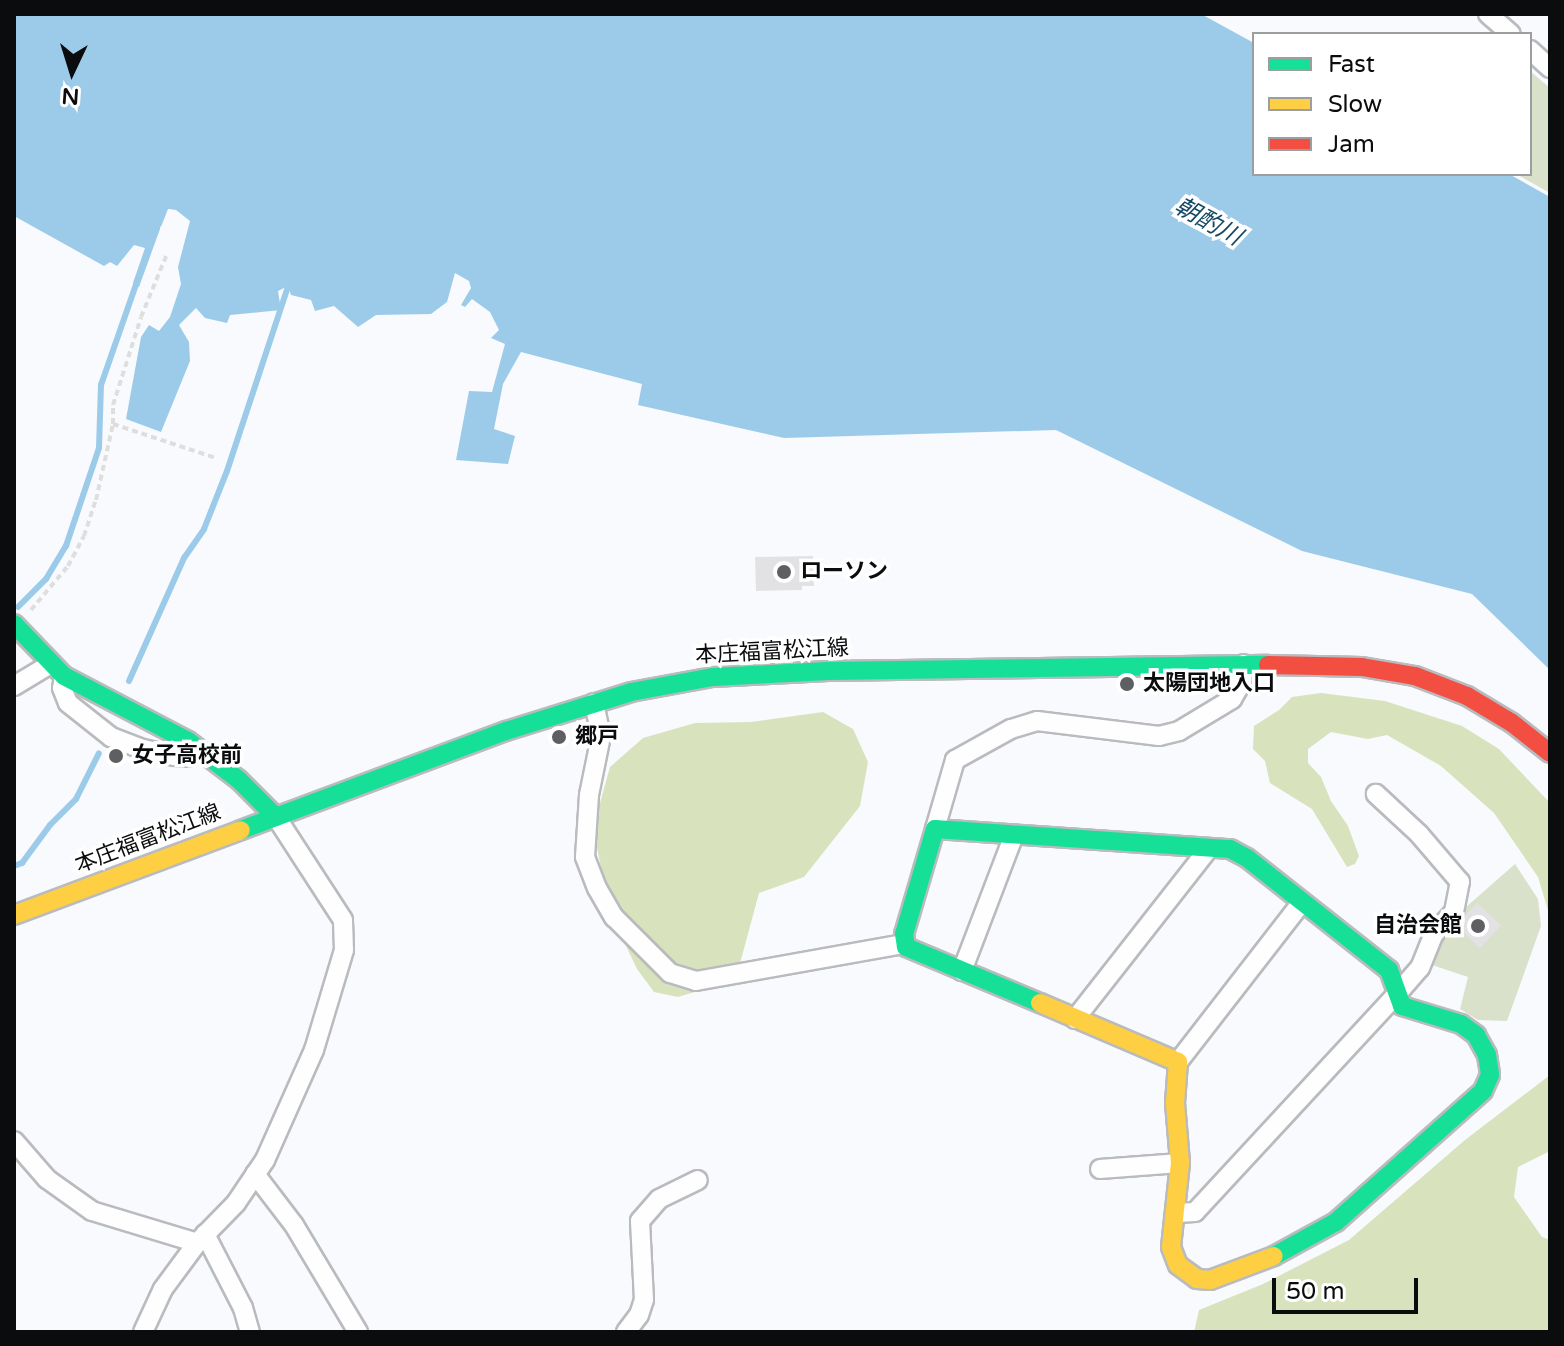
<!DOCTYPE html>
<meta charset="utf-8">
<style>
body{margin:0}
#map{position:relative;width:1564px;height:1346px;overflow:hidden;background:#f8fafd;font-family:"Varela Round","Noto Sans JP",sans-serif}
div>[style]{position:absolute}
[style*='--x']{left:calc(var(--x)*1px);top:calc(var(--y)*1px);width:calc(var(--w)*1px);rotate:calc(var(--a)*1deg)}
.green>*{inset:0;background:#dae1cb}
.forest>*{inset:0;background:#d8e3be}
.water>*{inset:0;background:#9ccbea}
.stream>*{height:6px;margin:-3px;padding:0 3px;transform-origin:3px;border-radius:3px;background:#9ccbea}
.building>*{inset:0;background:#e2e2e5;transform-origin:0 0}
.path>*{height:4px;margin-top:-2px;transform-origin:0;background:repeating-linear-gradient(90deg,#dedede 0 6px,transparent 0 10px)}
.roads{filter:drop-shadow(2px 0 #b9bbbe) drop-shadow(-2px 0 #b9bbbe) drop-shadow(0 2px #b9bbbe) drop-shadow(0 -2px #b9bbbe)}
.street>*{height:18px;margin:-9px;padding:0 9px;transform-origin:9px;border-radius:9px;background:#fefeff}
.fast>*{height:18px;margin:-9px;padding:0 9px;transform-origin:9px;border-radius:9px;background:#16e098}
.slow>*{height:18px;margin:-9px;padding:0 9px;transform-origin:9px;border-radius:9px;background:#ffcf43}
.jam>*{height:18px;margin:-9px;padding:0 9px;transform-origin:9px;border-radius:9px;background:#f24e42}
.dots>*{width:22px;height:22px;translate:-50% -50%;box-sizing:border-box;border:4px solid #fff;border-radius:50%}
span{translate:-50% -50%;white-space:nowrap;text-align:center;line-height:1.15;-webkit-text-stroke:7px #fff;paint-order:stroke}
.poi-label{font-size:22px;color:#0b0c0e;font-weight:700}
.left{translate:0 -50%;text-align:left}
.right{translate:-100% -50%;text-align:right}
.street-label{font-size:22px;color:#0b0c0e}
.water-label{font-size:24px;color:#144966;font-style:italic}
.frame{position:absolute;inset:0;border:16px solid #0b0c0e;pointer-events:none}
.legend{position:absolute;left:1252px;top:32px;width:280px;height:144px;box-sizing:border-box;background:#fff;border:2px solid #9d9e9f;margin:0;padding:10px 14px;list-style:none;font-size:24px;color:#0b0c0e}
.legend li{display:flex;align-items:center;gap:16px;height:40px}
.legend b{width:40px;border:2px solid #9d9e9f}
.north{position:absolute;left:32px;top:32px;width:80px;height:80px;-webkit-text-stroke:6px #fff;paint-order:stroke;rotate:184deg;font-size:22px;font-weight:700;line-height:32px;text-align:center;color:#0b0c0e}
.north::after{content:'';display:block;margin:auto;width:28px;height:36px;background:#0b0c0e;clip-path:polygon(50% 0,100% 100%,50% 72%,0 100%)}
.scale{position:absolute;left:1272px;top:1278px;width:146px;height:36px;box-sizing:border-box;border:4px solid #0b0c0e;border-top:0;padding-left:10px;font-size:24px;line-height:28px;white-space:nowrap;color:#0b0c0e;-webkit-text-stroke:6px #fff;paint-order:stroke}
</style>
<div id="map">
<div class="green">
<div style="clip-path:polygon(1530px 71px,1550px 88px,1550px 193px,1516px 174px,1530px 174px)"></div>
<div style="clip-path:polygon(1515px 864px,1538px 899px,1541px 926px,1507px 1021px,1478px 1020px,1460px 1009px,1468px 977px,1432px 965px,1441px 940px,1457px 915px)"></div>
</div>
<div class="forest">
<div style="clip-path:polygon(1321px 693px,1385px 701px,1462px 726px,1499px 749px,1550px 803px,1550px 917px,1538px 877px,1494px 813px,1441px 766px,1387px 735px,1368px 739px,1331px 732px,1308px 749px,1308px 763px,1321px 777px,1331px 801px,1348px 826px,1359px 856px,1355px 864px,1347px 867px,1312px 809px,1270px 783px,1265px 761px,1253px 749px,1254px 726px,1279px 710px,1292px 697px)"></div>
<div style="clip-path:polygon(823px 712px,853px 729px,868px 762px,860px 806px,804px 877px,759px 893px,738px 971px,698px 991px,678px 997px,654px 992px,637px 969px,610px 912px,593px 828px,610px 767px,643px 738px,695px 723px,751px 722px)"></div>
<div style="clip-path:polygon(1550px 1075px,1550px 1151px,1518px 1167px,1514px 1197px,1542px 1237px,1550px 1240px,1550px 1332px,1194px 1332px,1199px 1310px,1263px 1284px,1349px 1240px,1465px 1140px)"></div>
</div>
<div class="water">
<div style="clip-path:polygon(14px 14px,1201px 14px,1254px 43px,1254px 174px,1509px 174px,1550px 197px,1550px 670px,1472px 594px,1302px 551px,1056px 430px,784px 438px,638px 405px,642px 384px,521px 352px,503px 384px,494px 429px,515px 436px,508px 464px,456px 460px,469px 391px,492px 392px,505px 344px,491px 338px,499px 330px,490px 312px,472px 299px,465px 307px,461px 305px,471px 288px,469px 281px,455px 273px,447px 302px,431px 314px,376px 315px,358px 327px,334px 306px,315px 311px,311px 300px,291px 295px,288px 286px,278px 291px,281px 310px,230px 315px,227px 323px,205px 318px,196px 308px,179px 325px,189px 342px,190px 361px,161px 432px,126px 419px,141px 337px,149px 325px,159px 331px,170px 317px,181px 284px,178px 267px,190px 221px,176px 210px,162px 208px,160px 229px,139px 287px,133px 283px,145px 248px,134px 245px,117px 266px,110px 262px,104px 266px,14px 216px)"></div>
</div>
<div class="stream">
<div style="--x:159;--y:224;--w:25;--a:-69"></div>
<div style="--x:18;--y:607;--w:40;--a:-45"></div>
<div style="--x:46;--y:579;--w:39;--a:-59"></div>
<div style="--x:66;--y:546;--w:103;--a:-71.4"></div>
<div style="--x:99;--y:448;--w:63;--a:-88.2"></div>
<div style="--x:101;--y:385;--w:112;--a:-70.8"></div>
<div style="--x:129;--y:681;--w:135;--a:-65.9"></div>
<div style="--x:184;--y:558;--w:35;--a:-55"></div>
<div style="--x:204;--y:529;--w:62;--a:-68.4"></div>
<div style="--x:227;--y:471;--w:200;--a:-71.7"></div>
<div style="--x:14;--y:866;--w:9;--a:-21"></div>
<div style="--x:22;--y:863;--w:47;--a:-53.6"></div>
<div style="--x:50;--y:825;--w:37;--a:-45"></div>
<div style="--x:76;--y:799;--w:51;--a:-63.4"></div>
</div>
<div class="building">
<div style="clip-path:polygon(813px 556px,814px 586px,802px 586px,802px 590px,756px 591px,755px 557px)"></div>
<div style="left:1477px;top:903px;width:33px;height:31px;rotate:43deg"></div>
</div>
<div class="path">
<div style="--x:113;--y:424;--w:108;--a:18.3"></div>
<div style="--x:31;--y:610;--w:57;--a:-49.9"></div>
<div style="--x:68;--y:566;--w:34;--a:-62"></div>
<div style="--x:84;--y:536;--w:38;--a:-72"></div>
<div style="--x:96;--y:500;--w:78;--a:-77.4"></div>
<div style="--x:113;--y:424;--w:19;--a:-90"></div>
<div style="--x:113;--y:405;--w:92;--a:-72.3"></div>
<div style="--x:141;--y:317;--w:68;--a:-67.6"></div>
</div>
<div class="roads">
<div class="street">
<div style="--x:1488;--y:14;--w:30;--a:41"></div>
<div style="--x:1530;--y:50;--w:27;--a:42"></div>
<div style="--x:64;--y:676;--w:12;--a:99"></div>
<div style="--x:62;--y:688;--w:16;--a:68"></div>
<div style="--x:68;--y:703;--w:55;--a:38.3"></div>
<div style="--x:111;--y:737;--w:30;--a:21"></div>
<div style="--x:139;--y:748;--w:36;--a:13"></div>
<div style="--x:174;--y:756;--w:12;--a:5"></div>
<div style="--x:186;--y:757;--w:18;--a:-16"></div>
<div style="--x:14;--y:686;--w:41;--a:-31"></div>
<div style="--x:594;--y:703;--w:34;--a:78"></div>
<div style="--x:601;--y:736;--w:60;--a:101.5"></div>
<div style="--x:589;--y:795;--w:62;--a:93.7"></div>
<div style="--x:585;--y:857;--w:33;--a:69"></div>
<div style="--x:597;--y:888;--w:34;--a:60"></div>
<div style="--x:614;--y:917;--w:79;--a:45"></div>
<div style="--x:670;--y:973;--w:27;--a:17"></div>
<div style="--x:696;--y:981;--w:210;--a:-10.1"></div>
<div style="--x:935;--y:829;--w:72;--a:-73.8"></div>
<div style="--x:955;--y:760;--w:64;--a:-29"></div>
<div style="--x:1011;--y:729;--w:27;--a:-17"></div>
<div style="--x:1037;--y:721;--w:123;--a:7"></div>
<div style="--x:1159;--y:736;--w:21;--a:-14"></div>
<div style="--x:1179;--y:731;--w:62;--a:-31.1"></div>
<div style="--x:1232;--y:699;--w:20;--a:-60"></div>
<div style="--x:1242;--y:682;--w:18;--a:-84"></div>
<div style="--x:962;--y:971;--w:146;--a:-69.1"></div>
<div style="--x:1075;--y:1019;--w:217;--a:-51.9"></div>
<div style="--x:1178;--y:1062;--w:202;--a:-52.2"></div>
<div style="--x:14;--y:1141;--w:50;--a:49"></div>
<div style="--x:47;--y:1179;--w:55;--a:35.4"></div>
<div style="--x:92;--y:1211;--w:110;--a:16.9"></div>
<div style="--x:1100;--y:1169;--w:80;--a:-4.3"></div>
<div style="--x:255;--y:1174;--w:64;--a:52.6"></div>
<div style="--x:294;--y:1225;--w:125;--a:59.1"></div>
<div style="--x:1177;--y:1213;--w:18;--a:-3"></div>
<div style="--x:1195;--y:1212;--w:297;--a:-47.2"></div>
<div style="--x:1397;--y:994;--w:35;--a:-49"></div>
<div style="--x:1420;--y:968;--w:37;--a:-68"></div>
<div style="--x:1434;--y:934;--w:30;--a:-48"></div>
<div style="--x:1454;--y:912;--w:31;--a:-79"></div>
<div style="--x:1460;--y:882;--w:63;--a:-130.5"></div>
<div style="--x:1419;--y:834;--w:59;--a:-137.1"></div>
<div style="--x:205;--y:1234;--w:83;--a:62.8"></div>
<div style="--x:243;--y:1308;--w:25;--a:74"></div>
<div style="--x:143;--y:1332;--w:47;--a:-65.1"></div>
<div style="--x:163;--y:1289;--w:57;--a:-53.5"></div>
<div style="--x:197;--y:1243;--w:56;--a:-45.7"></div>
<div style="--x:236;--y:1203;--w:52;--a:-56"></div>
<div style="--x:265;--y:1160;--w:120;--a:-66"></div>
<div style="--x:314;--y:1050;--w:104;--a:-73.3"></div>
<div style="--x:344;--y:950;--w:30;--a:-92"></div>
<div style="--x:343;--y:920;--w:123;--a:-123"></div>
<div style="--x:626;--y:1332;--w:21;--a:-53"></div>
<div style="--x:639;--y:1315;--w:16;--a:-72"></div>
<div style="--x:644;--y:1300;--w:79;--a:-92.9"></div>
<div style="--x:640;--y:1221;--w:29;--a:-49"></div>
<div style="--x:659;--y:1199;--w:43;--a:-26"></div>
</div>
<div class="fast">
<div style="--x:14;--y:624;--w:72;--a:46.1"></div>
<div style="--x:64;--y:676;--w:140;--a:27.7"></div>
<div style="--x:188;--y:741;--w:64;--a:37.4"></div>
<div style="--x:239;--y:780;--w:52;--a:45"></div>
<div style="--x:935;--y:829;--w:296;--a:3.9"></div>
<div style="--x:1230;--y:849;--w:19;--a:28"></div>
<div style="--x:1247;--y:858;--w:181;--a:38.3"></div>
<div style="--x:1389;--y:970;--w:38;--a:70"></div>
<div style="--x:1402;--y:1006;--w:62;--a:17"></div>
<div style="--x:1461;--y:1024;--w:19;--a:36"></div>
<div style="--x:1476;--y:1035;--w:23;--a:61"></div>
<div style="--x:1487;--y:1055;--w:20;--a:81"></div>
<div style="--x:1490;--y:1075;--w:17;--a:114"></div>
<div style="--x:1483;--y:1091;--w:197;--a:138.3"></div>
<div style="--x:1336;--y:1222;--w:71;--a:151.3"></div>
<div style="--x:935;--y:829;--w:109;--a:106.4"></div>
<div style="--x:904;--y:934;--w:13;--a:81"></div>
<div style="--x:906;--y:947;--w:145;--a:22.7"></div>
<div style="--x:241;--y:830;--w:283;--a:-20.5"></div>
<div style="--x:506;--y:731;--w:131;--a:-17.3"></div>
<div style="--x:631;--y:692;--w:83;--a:-10.4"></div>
<div style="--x:713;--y:677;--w:115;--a:-3"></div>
<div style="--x:828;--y:671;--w:440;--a:-0.8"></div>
</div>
<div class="slow">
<div style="--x:14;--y:915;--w:242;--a:-20.5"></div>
<div style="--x:1040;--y:1003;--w:150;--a:23.1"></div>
<div style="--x:1178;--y:1062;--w:41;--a:94.2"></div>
<div style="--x:1175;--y:1103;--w:60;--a:85.2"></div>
<div style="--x:1180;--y:1163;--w:84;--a:96.1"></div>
<div style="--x:1171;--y:1247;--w:19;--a:69"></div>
<div style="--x:1178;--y:1265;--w:24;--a:36"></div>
<div style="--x:1197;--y:1279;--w:13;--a:4"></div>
<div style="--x:1210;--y:1280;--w:68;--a:-20.6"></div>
</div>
<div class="jam">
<div style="--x:1268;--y:665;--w:94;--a:1.2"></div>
<div style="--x:1362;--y:667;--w:54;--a:9.6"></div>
<div style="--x:1415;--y:676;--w:56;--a:21"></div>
<div style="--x:1467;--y:696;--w:52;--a:31"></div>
<div style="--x:1512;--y:723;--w:48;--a:38.3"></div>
</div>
</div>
<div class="dots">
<div style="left:784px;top:572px;background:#5e5f62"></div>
<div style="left:1127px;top:684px;background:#5e5f62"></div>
<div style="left:559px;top:737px;background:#5e5f62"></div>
<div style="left:116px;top:756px;background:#5e5f62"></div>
<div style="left:1478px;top:926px;background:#5e5f62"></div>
</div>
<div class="poi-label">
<span class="left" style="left:800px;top:572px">ローソン</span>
<span class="left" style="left:1143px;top:684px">太陽団地入口</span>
<span class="left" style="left:575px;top:737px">郷戸</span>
<span class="left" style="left:132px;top:756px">女子高校前</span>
<span class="right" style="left:1462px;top:926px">自治会館</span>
</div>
<div class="street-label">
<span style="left:772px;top:652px;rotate:-3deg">本庄福富松江線</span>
<span style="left:148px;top:839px;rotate:-21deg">本庄福富松江線</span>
</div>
<div class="water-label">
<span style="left:1208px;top:222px;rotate:29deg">朝酌川</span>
</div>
<div class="frame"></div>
<ul class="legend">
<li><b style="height:10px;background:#16e098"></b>Fast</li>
<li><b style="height:10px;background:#ffcf43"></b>Slow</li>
<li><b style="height:10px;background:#f24e42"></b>Jam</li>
</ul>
<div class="north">N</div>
<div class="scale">50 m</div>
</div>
